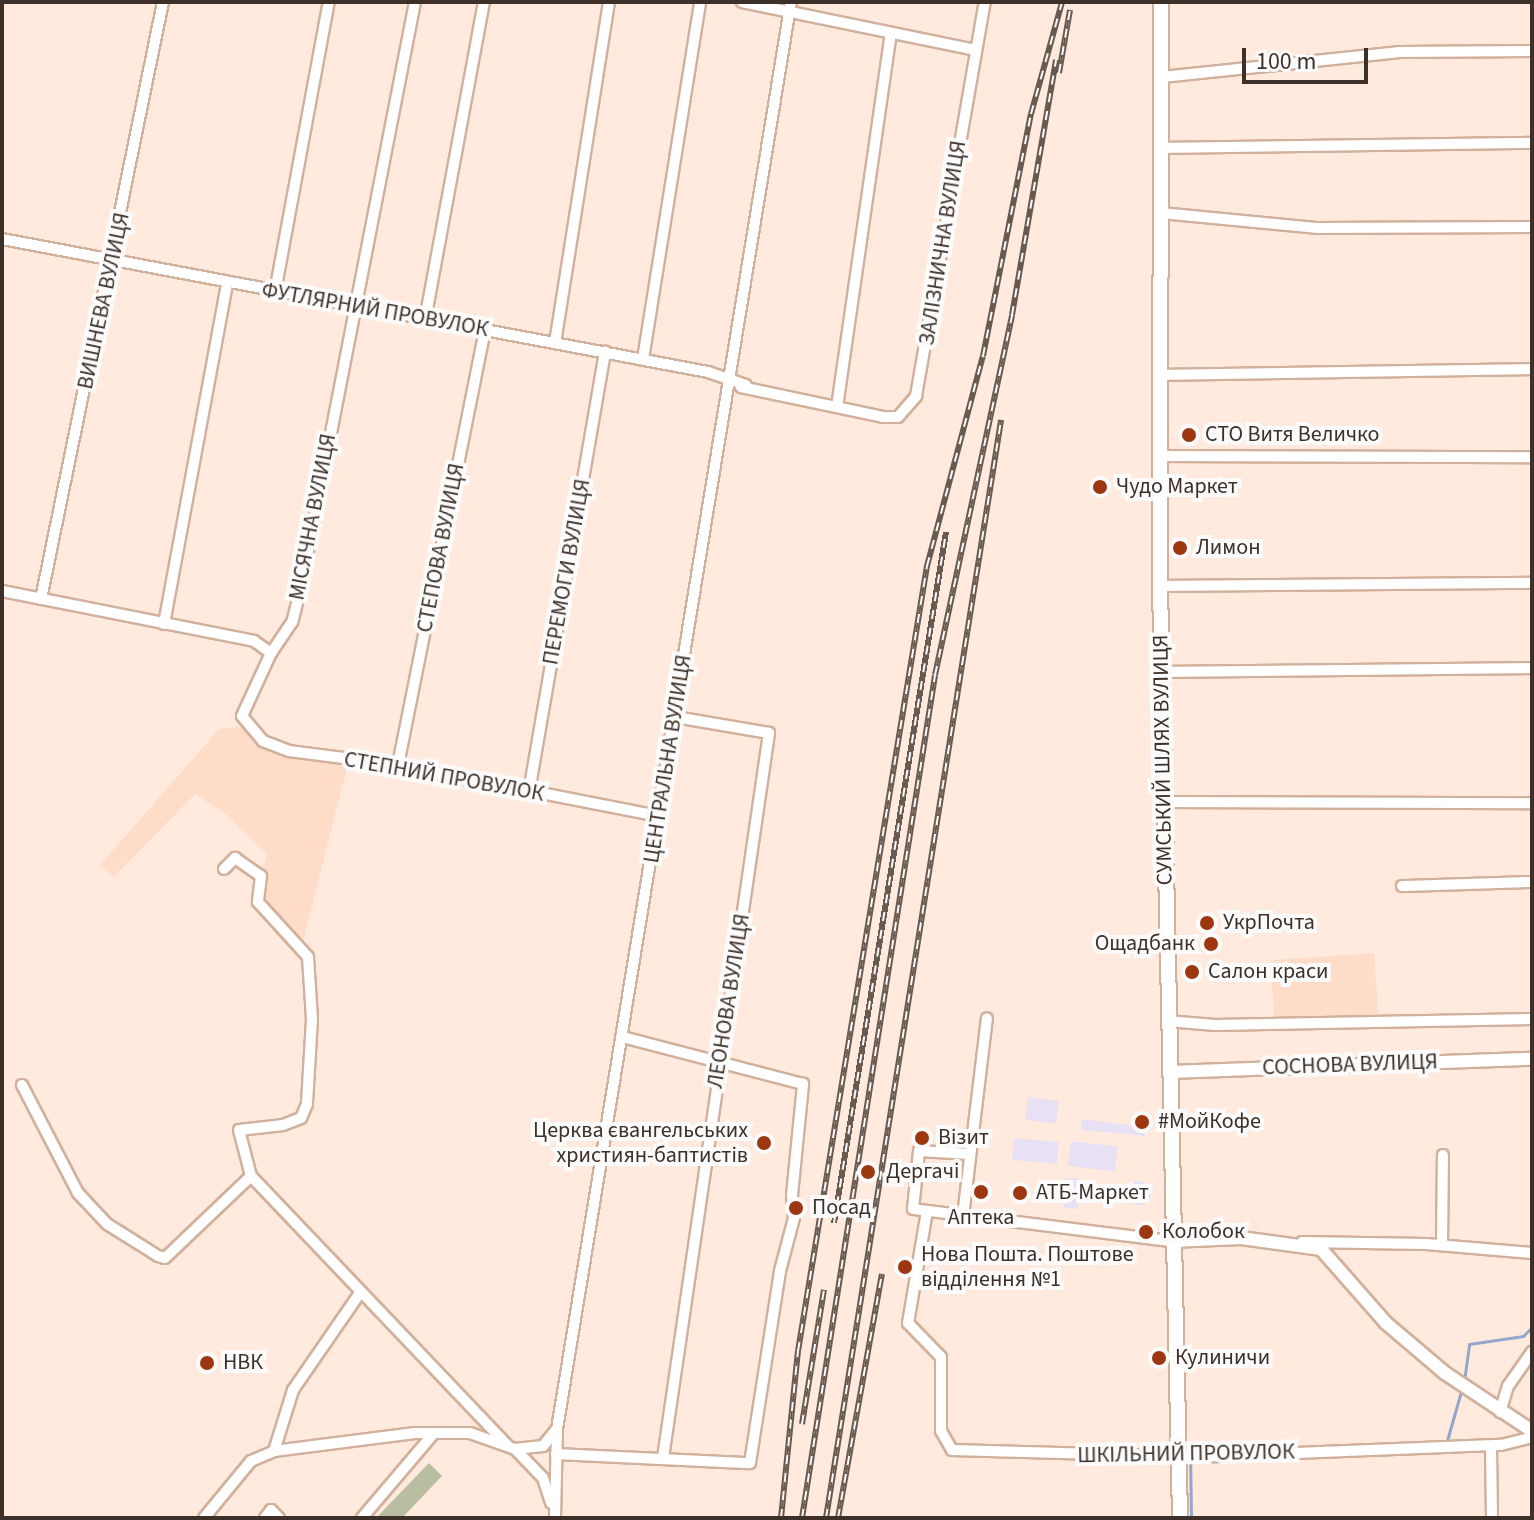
<!DOCTYPE html>
<meta charset="utf-8">
<style>
body{margin:0}
#map{position:relative;width:1534px;height:1520px;overflow:hidden;background:#ffeadd;font-family:"Source Sans 3",sans-serif}
div>[style]{position:absolute}
[style*='--x']{left:calc(var(--x)*1px);top:calc(var(--y)*1px);width:calc(var(--w)*1px);rotate:calc(var(--a)*1deg)}
.commercial>*{inset:0;background:#e8e0f5;transform-origin:0 0}
.round{border-radius:50%}
.built>*{inset:0;background:#fedcc8;transform-origin:0 0}
.green>*{inset:0;background:#babea1}
.stream>*{height:3px;margin:-1.5px;padding:0 1.5px;transform-origin:1.5px;border-radius:1.5px;background:#94a6cb}
.roads{filter:drop-shadow(2px 0 #d1b09c) drop-shadow(-2px 0 #d1b09c) drop-shadow(0 2px #d1b09c) drop-shadow(0 -2px #d1b09c)}
.minor>*{height:10px;margin:-5px;padding:0 5px;transform-origin:5px;border-radius:5px;background:#fff}
.tertiary>*{height:12px;margin:-6px;padding:0 6px;transform-origin:6px;border-radius:6px;background:#fff}
.secondary>*{height:14px;margin:-7px;padding:0 7px;transform-origin:7px;border-radius:7px;background:#fff}
.rail>*{height:6px;margin-top:-3px;transform-origin:0;background:repeating-linear-gradient(90deg,#fbfbfb 0 9px,#695a51 0 18px);box-sizing:border-box;border-block:2px solid #695a51}
.dots>*{width:22px;height:22px;translate:-50% -50%;box-sizing:border-box;border:4px solid #fbfbfb;border-radius:50%}
span{translate:-50% -50%;white-space:nowrap;text-align:center;line-height:1.15;-webkit-text-stroke:8px #fbfbfb;paint-order:stroke}
.street-label{font-size:22px;color:#3d3028}
.poi-label{font-size:22px;color:#3d3028}
.left{translate:0 -50%;text-align:left}
.right{translate:-100% -50%;text-align:right}
.frame{position:absolute;inset:0;border:4px solid #3d3028;pointer-events:none}
.scale{position:absolute;left:1242px;top:48px;width:126px;height:36px;box-sizing:border-box;border:4px solid #3d3028;border-top:0;padding-left:10px;font-size:24px;line-height:28px;white-space:nowrap;color:#3d3028;-webkit-text-stroke:6px #fbfbfb;paint-order:stroke}
</style>
<div id="map">
<div class="commercial">
<div style="left:1028px;top:1097px;width:31px;height:23px;rotate:7deg"></div>
<div style="clip-path:polygon(1081px 1119px,1144px 1127px,1145px 1136px,1082px 1130px)"></div>
<div style="left:1014px;top:1138px;width:45px;height:22px;rotate:5deg"></div>
<div style="left:1071px;top:1141px;width:47px;height:25px;rotate:7deg"></div>
<div style="left:1066px;top:1178px;width:14px;height:30px;rotate:4deg"></div>
<div class="round" style="left:1127px;top:1181px;width:24px;height:24px"></div>
</div>
<div class="built">
<div style="clip-path:polygon(243px 727px,260px 742px,348px 763px,304px 938px,292px 935px,253px 903px,267px 854px,227px 815px,195px 794px,114px 877px,100px 865px,219px 729px)"></div>
<div style="left:1374px;top:953px;width:63px;height:104px;rotate:86deg"></div>
</div>
<div class="green">
<div style="clip-path:polygon(429px 1463px,442px 1476px,402px 1518px,376px 1518px)"></div>
</div>
<div class="stream">
<div style="--x:1464;--y:1381;--w:37;--a:-82"></div>
<div style="--x:1469;--y:1344;--w:55;--a:-8.4"></div>
<div style="--x:1523;--y:1336;--w:13;--a:-45"></div>
<div style="--x:1446;--y:1444;--w:58;--a:-74.1"></div>
<div style="--x:1191;--y:1518;--w:68;--a:-90.8"></div>
<div style="--x:1190;--y:1450;--w:60;--a:0"></div>
</div>
<div class="roads">
<div class="minor">
<div style="--x:415;--y:2;--w:596;--a:101.03"></div>
<div style="--x:301;--y:587;--w:36;--a:104"></div>
<div style="--x:292;--y:622;--w:37;--a:124"></div>
<div style="--x:271;--y:653;--w:69;--a:114.7"></div>
<div style="--x:242;--y:716;--w:33;--a:50"></div>
<div style="--x:263;--y:741;--w:28;--a:21"></div>
<div style="--x:289;--y:751;--w:110;--a:7.3"></div>
<div style="--x:398;--y:765;--w:266;--a:11.1"></div>
<div style="--x:742;--y:2;--w:238;--a:11.6"></div>
<div style="--x:1162;--y:77;--w:237;--a:-6"></div>
<div style="--x:1398;--y:52;--w:134;--a:-0.4"></div>
<div style="--x:1162;--y:148;--w:370;--a:-0.8"></div>
<div style="--x:1161;--y:213;--w:158;--a:5.5"></div>
<div style="--x:1318;--y:228;--w:214;--a:-0.3"></div>
<div style="--x:2;--y:239;--w:718;--a:10.67"></div>
<div style="--x:708;--y:372;--w:40;--a:18.9"></div>
<div style="--x:275;--y:292;--w:295;--a:-79.5"></div>
<div style="--x:425;--y:320;--w:323;--a:-79.5"></div>
<div style="--x:555;--y:343;--w:345;--a:-81"></div>
<div style="--x:643;--y:359;--w:362;--a:-80.9"></div>
<div style="--x:1161;--y:375;--w:371;--a:-0.9"></div>
<div style="--x:741;--y:387;--w:145;--a:11.9"></div>
<div style="--x:883;--y:417;--w:15;--a:0"></div>
<div style="--x:898;--y:417;--w:28;--a:-49"></div>
<div style="--x:916;--y:396;--w:400;--a:-80.1"></div>
<div style="--x:837;--y:407;--w:378;--a:-81.8"></div>
<div style="--x:1161;--y:456;--w:371;--a:0.2"></div>
<div style="--x:1160;--y:586;--w:372;--a:-0.5"></div>
<div style="--x:2;--y:591;--w:257;--a:11.2"></div>
<div style="--x:254;--y:641;--w:21;--a:35"></div>
<div style="--x:41;--y:599;--w:609;--a:-78.45"></div>
<div style="--x:164;--y:624;--w:347;--a:-79.5"></div>
<div style="--x:1162;--y:672;--w:370;--a:-0.6"></div>
<div style="--x:398;--y:765;--w:444;--a:-78.7"></div>
<div style="--x:529;--y:792;--w:447;--a:-80.2"></div>
<div style="--x:1165;--y:802;--w:367;--a:0.2"></div>
<div style="--x:224;--y:869;--w:16;--a:-45"></div>
<div style="--x:235;--y:858;--w:32;--a:35"></div>
<div style="--x:261;--y:876;--w:26;--a:97"></div>
<div style="--x:258;--y:902;--w:74;--a:47.7"></div>
<div style="--x:308;--y:957;--w:62;--a:86.3"></div>
<div style="--x:312;--y:1019;--w:85;--a:93.4"></div>
<div style="--x:307;--y:1104;--w:15;--a:113"></div>
<div style="--x:301;--y:1118;--w:19;--a:159"></div>
<div style="--x:283;--y:1125;--w:44;--a:173.5"></div>
<div style="--x:239;--y:1130;--w:48;--a:75.4"></div>
<div style="--x:251;--y:1176;--w:373;--a:46.4"></div>
<div style="--x:1402;--y:886;--w:130;--a:-1.8"></div>
<div style="--x:1167;--y:1021;--w:48;--a:4.8"></div>
<div style="--x:1215;--y:1025;--w:317;--a:-1.1"></div>
<div style="--x:22;--y:1085;--w:122;--a:62.6"></div>
<div style="--x:78;--y:1193;--w:42;--a:46.9"></div>
<div style="--x:107;--y:1224;--w:60;--a:32.1"></div>
<div style="--x:158;--y:1256;--w:7;--a:16"></div>
<div style="--x:165;--y:1258;--w:119;--a:-43.6"></div>
<div style="--x:970;--y:1154;--w:51;--a:-176.6"></div>
<div style="--x:919;--y:1151;--w:58;--a:95.9"></div>
<div style="--x:913;--y:1209;--w:260;--a:7.1"></div>
<div style="--x:927;--y:1211;--w:114;--a:99.6"></div>
<div style="--x:908;--y:1323;--w:47;--a:45.9"></div>
<div style="--x:941;--y:1357;--w:74;--a:90"></div>
<div style="--x:941;--y:1431;--w:22;--a:60"></div>
<div style="--x:952;--y:1450;--w:244;--a:1.6"></div>
<div style="--x:1196;--y:1457;--w:305;--a:-2.3"></div>
<div style="--x:1501;--y:1445;--w:32;--a:-14"></div>
<div style="--x:963;--y:1216;--w:199;--a:-83.1"></div>
<div style="--x:1302;--y:1242;--w:124;--a:0.9"></div>
<div style="--x:1426;--y:1244;--w:106;--a:4.9"></div>
<div style="--x:1442;--y:1245;--w:90;--a:-89.4"></div>
<div style="--x:1500;--y:1412;--w:27;--a:-73"></div>
<div style="--x:1508;--y:1386;--w:42;--a:-54.8"></div>
<div style="--x:1491;--y:1446;--w:72;--a:89.2"></div>
<div style="--x:515;--y:1449;--w:40;--a:46"></div>
<div style="--x:543;--y:1478;--w:26;--a:72"></div>
<div style="--x:274;--y:1451;--w:64;--a:-72.7"></div>
<div style="--x:293;--y:1390;--w:118;--a:-55.4"></div>
<div style="--x:556;--y:1454;--w:194;--a:2.7"></div>
<div style="--x:750;--y:1463;--w:194;--a:-81.1"></div>
<div style="--x:780;--y:1271;--w:55;--a:-75.2"></div>
<div style="--x:794;--y:1218;--w:23;--a:-95"></div>
<div style="--x:792;--y:1195;--w:112;--a:-84.3"></div>
<div style="--x:803;--y:1084;--w:187;--a:-165.4"></div>
<div style="--x:663;--y:1458;--w:733;--a:-81.68"></div>
<div style="--x:769;--y:733;--w:95;--a:-170.3"></div>
<div style="--x:204;--y:1518;--w:74;--a:-50.5"></div>
<div style="--x:251;--y:1461;--w:25;--a:-23"></div>
<div style="--x:274;--y:1451;--w:142;--a:-7.3"></div>
<div style="--x:415;--y:1433;--w:55;--a:0"></div>
<div style="--x:470;--y:1433;--w:48;--a:19.6"></div>
<div style="--x:515;--y:1449;--w:28;--a:-6"></div>
<div style="--x:543;--y:1446;--w:22;--a:-51"></div>
<div style="--x:265;--y:1518;--w:10;--a:-53"></div>
<div style="--x:271;--y:1510;--w:11;--a:45"></div>
<div style="--x:362;--y:1518;--w:111;--a:-49.7"></div>
<div style="--x:555;--y:1518;--w:89;--a:-88.7"></div>
<div style="--x:557;--y:1429;--w:1446;--a:-80.69"></div>
</div>
<div class="tertiary">
<div style="--x:1169;--y:1072;--w:363;--a:-2.1"></div>
<div style="--x:1171;--y:1241;--w:70;--a:-2.5"></div>
<div style="--x:1241;--y:1238;--w:81;--a:7.8"></div>
<div style="--x:1321;--y:1249;--w:98;--a:48.7"></div>
<div style="--x:1386;--y:1323;--w:77;--a:40.3"></div>
<div style="--x:1445;--y:1373;--w:105;--a:33.7"></div>
</div>
<div class="secondary">
<div style="--x:1161;--y:2;--w:584;--a:90.1"></div>
<div style="--x:1160;--y:586;--w:932;--a:88.77"></div>
</div>
</div>
<div class="rail">
<div style="--x:1059;--y:73;--w:64;--a:-80.1"></div>
<div style="--x:834;--y:1223;--w:700;--a:-80.79"></div>
<div style="--x:802;--y:1424;--w:136;--a:-80.7"></div>
<div style="--x:781;--y:1518;--w:168;--a:-84.2"></div>
<div style="--x:798;--y:1351;--w:796;--a:-80.67"></div>
<div style="--x:927;--y:566;--w:217;--a:-75.1"></div>
<div style="--x:983;--y:356;--w:247;--a:-78.8"></div>
<div style="--x:1031;--y:114;--w:116;--a:-74.5"></div>
<div style="--x:802;--y:1518;--w:853;--a:-81.03"></div>
<div style="--x:935;--y:675;--w:368;--a:-77.9"></div>
<div style="--x:1012;--y:315;--w:259;--a:-80.2"></div>
<div style="--x:826;--y:1518;--w:1112;--a:-80.94"></div>
<div style="--x:838;--y:1518;--w:248;--a:-79.8"></div>
</div>
<div class="dots">
<div style="left:1189px;top:435px;background:#9d370f"></div>
<div style="left:1100px;top:487px;background:#9d370f"></div>
<div style="left:1180px;top:548px;background:#9d370f"></div>
<div style="left:1207px;top:923px;background:#9d370f"></div>
<div style="left:1211px;top:944px;background:#9d370f"></div>
<div style="left:1192px;top:972px;background:#9d370f"></div>
<div style="left:1142px;top:1122px;background:#9d370f"></div>
<div style="left:922px;top:1138px;background:#9d370f"></div>
<div style="left:764px;top:1143px;background:#9d370f"></div>
<div style="left:868px;top:1172px;background:#9d370f"></div>
<div style="left:981px;top:1192px;background:#9d370f"></div>
<div style="left:1020px;top:1193px;background:#9d370f"></div>
<div style="left:796px;top:1208px;background:#9d370f"></div>
<div style="left:1146px;top:1232px;background:#9d370f"></div>
<div style="left:905px;top:1267px;background:#9d370f"></div>
<div style="left:1159px;top:1358px;background:#9d370f"></div>
<div style="left:207px;top:1363px;background:#9d370f"></div>
</div>
<div class="street-label">
<span style="left:943px;top:243px;rotate:-81deg">ЗАЛІЗНИЧНА ВУЛИЦЯ</span>
<span style="left:104px;top:301px;rotate:-78deg">ВИШНЕВА ВУЛИЦЯ</span>
<span style="left:375px;top:310px;rotate:10deg">ФУТЛЯРНИЙ ПРОВУЛОК</span>
<span style="left:313px;top:517px;rotate:-79deg">МІСЯЧНА ВУЛИЦЯ</span>
<span style="left:441px;top:548px;rotate:-79deg">СТЕПОВА ВУЛИЦЯ</span>
<span style="left:567px;top:572px;rotate:-80deg">ПЕРЕМОГИ ВУЛИЦЯ</span>
<span style="left:668px;top:759px;rotate:-81deg">ЦЕНТРАЛЬНА ВУЛИЦЯ</span>
<span style="left:1163px;top:760px;rotate:-91deg">СУМСЬКИЙ ШЛЯХ ВУЛИЦЯ</span>
<span style="left:444px;top:777px;rotate:10deg">СТЕПНИЙ ПРОВУЛОК</span>
<span style="left:729px;top:1001px;rotate:-81deg">ЛЕОНОВА ВУЛИЦЯ</span>
<span style="left:1350px;top:1065px;rotate:-2deg">СОСНОВА ВУЛИЦЯ</span>
<span style="left:1186px;top:1454px;rotate:-1deg">ШКІЛЬНИЙ ПРОВУЛОК</span>
</div>
<div class="poi-label">
<span class="left" style="left:1205px;top:435px">СТО Витя Величко</span>
<span class="left" style="left:1116px;top:487px">Чудо Маркет</span>
<span class="left" style="left:1196px;top:548px">Лимон</span>
<span class="left" style="left:1223px;top:923px">УкрПочта</span>
<span class="right" style="left:1195px;top:944px">Ощадбанк</span>
<span class="left" style="left:1208px;top:972px">Салон краси</span>
<span class="left" style="left:1158px;top:1122px">#МойКофе</span>
<span class="right" style="left:748px;top:1143px">Церква євангельських<br>християн-баптистів</span>
<span class="left" style="left:938px;top:1138px">Візит</span>
<span class="left" style="left:886px;top:1172px">Дергачі</span>
<span class="left" style="left:1036px;top:1193px">АТБ-Маркет</span>
<span class="left" style="left:812px;top:1208px">Посад</span>
<span style="left:981px;top:1218px">Аптека</span>
<span class="left" style="left:1162px;top:1232px">Колобок</span>
<span class="left" style="left:921px;top:1267px">Нова Пошта. Поштове<br>відділення №1</span>
<span class="left" style="left:1175px;top:1358px">Кулиничи</span>
<span class="left" style="left:223px;top:1363px">НВК</span>
</div>
<div class="frame"></div>
<div class="scale">100 m</div>
</div>
